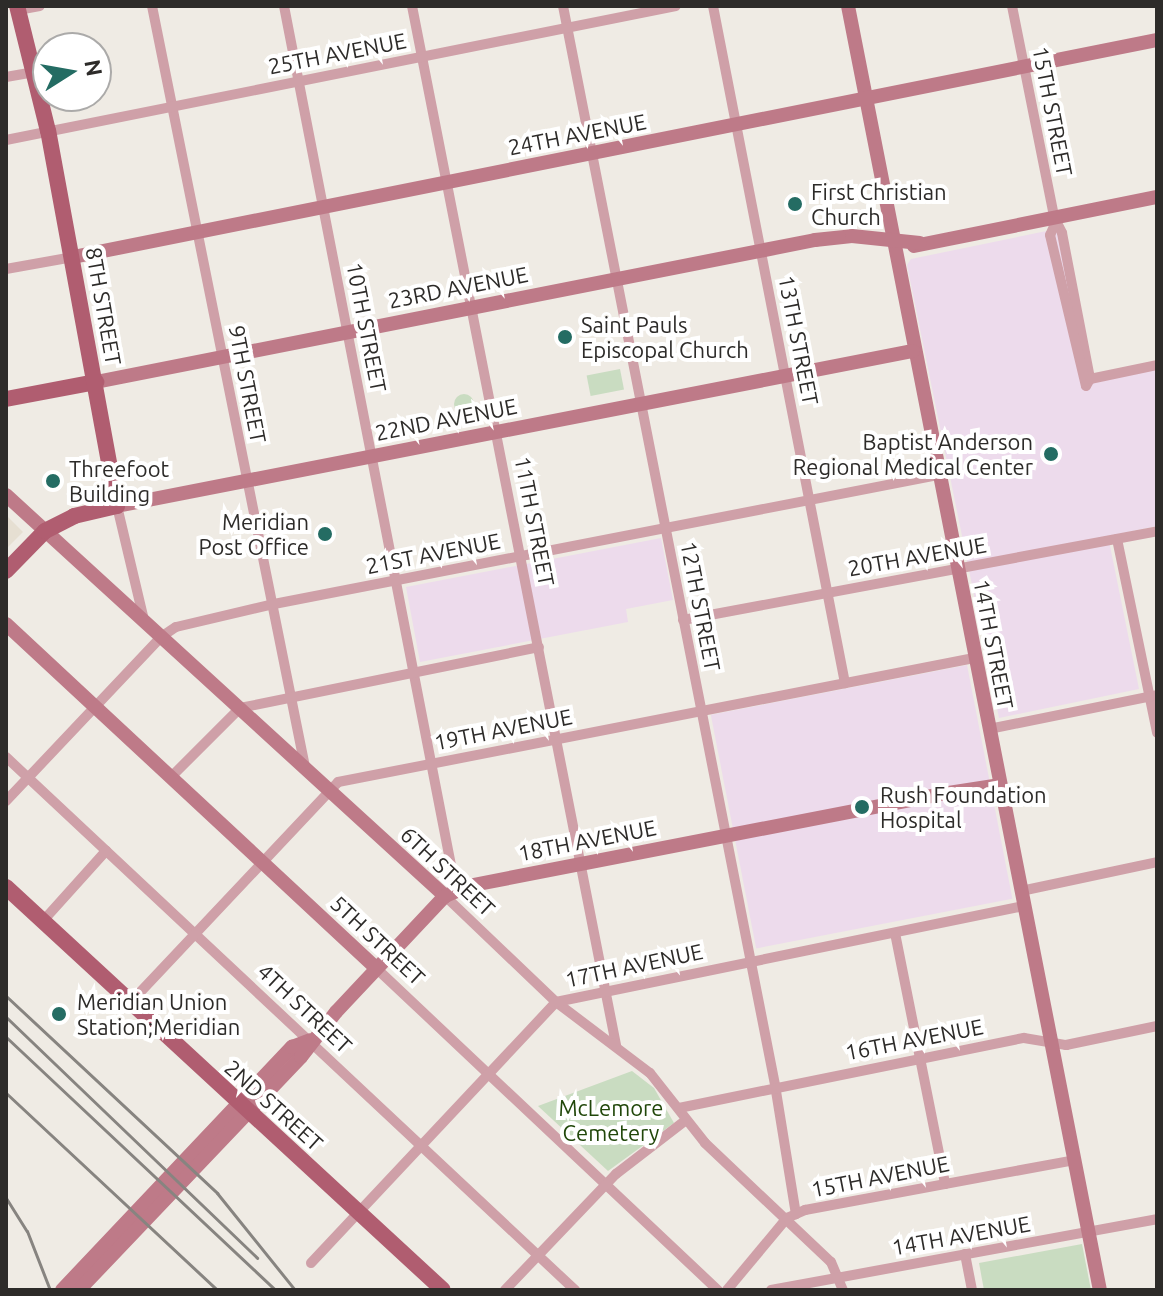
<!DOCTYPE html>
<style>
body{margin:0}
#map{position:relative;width:1163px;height:1296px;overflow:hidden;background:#efebe4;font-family:Ubuntu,sans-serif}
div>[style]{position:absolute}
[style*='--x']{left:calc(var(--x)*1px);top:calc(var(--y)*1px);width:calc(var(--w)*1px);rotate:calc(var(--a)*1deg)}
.built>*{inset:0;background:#e6dfd2}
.medical>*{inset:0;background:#eddbec;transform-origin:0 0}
.green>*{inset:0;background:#c9dcc1;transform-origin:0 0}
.round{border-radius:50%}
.street>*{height:10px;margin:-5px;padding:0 5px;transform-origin:5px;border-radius:5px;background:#cfa0a8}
.secondary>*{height:14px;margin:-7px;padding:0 7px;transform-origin:7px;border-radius:7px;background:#be7a88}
.primary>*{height:16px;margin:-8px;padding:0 8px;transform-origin:8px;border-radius:8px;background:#b05d70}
.rail>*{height:3px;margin:-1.5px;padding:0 1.5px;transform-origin:1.5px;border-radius:1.5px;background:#878480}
.dots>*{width:22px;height:22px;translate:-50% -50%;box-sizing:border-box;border:4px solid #fff;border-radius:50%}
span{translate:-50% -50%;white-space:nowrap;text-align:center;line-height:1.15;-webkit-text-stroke:8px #fff;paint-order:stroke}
.street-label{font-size:22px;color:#2d2b29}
.poi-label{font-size:22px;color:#2d2b29}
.left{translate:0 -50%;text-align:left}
.right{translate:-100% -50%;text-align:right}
.park-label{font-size:22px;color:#21470a}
.frame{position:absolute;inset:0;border:8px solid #2d2b29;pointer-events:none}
.north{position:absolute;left:32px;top:32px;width:80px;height:80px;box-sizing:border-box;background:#fff;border:2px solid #abaaa9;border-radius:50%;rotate:79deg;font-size:22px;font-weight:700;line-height:32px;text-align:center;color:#2d2b29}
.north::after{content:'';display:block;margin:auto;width:28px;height:36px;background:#246c63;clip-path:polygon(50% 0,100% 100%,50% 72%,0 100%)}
</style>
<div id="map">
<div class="built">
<div style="clip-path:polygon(6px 515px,23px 532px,6px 549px)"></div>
</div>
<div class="medical">
<div style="clip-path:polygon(1061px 228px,1093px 382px,1157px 369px,1157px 526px,1108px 536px,1139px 689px,999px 718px,907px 265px,911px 259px)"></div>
<div style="clip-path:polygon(661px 538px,673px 600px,626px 609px,628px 622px,420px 662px,406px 587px)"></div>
<div style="left:967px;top:665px;width:238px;height:261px;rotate:79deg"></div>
</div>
<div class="green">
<div style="left:620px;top:369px;width:21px;height:34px;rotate:79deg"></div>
<div class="round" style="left:454px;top:394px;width:20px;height:20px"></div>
<div style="clip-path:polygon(632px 1071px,654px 1088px,674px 1123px,608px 1171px,538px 1106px)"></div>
<div style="clip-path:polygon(1082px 1244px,1091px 1290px,984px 1290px,979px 1263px)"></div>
</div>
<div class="street">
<div style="--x:152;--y:6;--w:776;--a:78.63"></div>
<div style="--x:284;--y:6;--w:902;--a:79"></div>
<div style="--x:412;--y:6;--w:1059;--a:78.89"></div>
<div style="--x:563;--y:6;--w:1100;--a:78.88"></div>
<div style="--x:775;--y:1085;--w:131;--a:80.8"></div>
<div style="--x:713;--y:6;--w:690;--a:78.97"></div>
<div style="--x:1012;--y:6;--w:215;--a:78.7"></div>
<div style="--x:1054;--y:217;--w:18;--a:63"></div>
<div style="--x:1062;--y:233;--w:149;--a:79.1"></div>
<div style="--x:1090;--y:379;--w:8;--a:120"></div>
<div style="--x:18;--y:10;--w:22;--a:-10"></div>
<div style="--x:6;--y:77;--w:29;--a:-10"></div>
<div style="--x:6;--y:140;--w:683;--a:-11.31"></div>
<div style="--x:1055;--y:224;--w:12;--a:114"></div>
<div style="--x:1050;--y:235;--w:155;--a:76.6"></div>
<div style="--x:6;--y:269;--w:68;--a:-10.2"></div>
<div style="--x:1090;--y:379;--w:68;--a:-11.8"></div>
<div style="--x:117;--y:506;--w:113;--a:76.7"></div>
<div style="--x:1117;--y:539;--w:198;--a:78.3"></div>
<div style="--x:683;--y:620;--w:482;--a:-10.6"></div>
<div style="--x:989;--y:729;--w:171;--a:-11.4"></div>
<div style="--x:6;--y:757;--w:780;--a:43.13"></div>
<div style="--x:172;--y:776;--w:96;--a:-45"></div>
<div style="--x:240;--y:708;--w:305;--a:-11.5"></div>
<div style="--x:6;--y:801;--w:226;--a:-46.6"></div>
<div style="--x:161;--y:637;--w:18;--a:-34"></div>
<div style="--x:176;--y:627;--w:101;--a:-13.2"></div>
<div style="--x:274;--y:604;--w:676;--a:-10.99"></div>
<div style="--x:1021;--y:891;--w:139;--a:-12"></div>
<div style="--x:445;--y:896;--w:153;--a:43.7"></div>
<div style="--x:556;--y:1002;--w:118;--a:37.1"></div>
<div style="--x:650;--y:1073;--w:89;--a:51.8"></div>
<div style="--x:705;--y:1143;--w:173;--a:43.4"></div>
<div style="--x:831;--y:1262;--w:30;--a:67"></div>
<div style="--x:42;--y:922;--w:96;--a:-48"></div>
<div style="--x:895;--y:933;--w:256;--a:78.7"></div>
<div style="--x:376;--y:968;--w:470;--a:43.3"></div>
<div style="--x:129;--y:1004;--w:305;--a:-46.7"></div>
<div style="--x:338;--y:782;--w:648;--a:-11.03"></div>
<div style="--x:679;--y:1108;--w:352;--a:-11.5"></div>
<div style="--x:1024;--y:1038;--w:43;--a:9.5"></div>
<div style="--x:1066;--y:1045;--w:93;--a:-11.8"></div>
<div style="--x:965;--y:1254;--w:37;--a:79"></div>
<div style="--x:311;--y:1263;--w:358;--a:-46.8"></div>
<div style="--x:556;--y:1002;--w:478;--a:-11.6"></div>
<div style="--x:505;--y:1290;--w:161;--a:-46.3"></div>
<div style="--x:616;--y:1174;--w:88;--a:-37.6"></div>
<div style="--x:727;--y:1290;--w:94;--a:-50.2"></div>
<div style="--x:787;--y:1218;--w:20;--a:-24"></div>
<div style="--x:805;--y:1210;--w:274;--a:-10.5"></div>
<div style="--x:771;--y:1290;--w:392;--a:-10.4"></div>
</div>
<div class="secondary">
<div style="--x:848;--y:6;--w:1308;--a:78.9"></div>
<div style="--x:914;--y:246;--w:248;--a:-11.4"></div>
<div style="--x:73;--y:257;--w:1106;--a:-11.32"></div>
<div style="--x:96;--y:382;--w:733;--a:-11.17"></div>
<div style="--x:815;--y:240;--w:37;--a:-6"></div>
<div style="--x:852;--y:236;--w:68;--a:5.9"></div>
<div style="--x:6;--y:495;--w:595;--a:42.41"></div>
<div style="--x:117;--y:506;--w:811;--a:-11.02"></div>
<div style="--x:6;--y:624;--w:505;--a:42.91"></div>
<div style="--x:942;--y:794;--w:59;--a:-8.8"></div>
<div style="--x:62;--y:1290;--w:335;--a:-46.6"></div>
<div style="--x:292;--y:1047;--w:19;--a:-21"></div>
<div style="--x:79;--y:1290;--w:322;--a:-46.4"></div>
<div style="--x:301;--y:1057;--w:57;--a:-52.1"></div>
<div style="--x:336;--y:1012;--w:159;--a:-46.8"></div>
<div style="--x:445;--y:896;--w:25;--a:-23"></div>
<div style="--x:468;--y:886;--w:474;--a:-11"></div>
</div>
<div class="primary">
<div style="--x:6;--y:399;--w:92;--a:-10.7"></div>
<div style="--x:6;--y:571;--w:56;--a:-45.7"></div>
<div style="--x:45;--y:531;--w:33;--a:-27"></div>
<div style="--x:74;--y:516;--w:44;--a:-13.1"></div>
<div style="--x:117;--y:506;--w:381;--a:-100.4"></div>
<div style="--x:48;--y:131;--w:129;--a:-103.9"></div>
<div style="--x:6;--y:887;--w:594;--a:42.68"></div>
</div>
<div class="rail">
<div style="--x:6;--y:996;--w:289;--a:43"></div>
<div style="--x:217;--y:1193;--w:124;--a:51.2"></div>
<div style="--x:6;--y:1017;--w:348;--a:43.8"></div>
<div style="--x:6;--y:1037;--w:369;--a:43.2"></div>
<div style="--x:6;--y:1093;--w:289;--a:43"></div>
<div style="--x:6;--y:1198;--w:39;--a:58"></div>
<div style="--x:27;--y:1231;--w:63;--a:68.7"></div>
</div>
<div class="dots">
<div style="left:795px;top:204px;background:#246c63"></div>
<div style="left:565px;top:337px;background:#246c63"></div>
<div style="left:1051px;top:454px;background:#246c63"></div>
<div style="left:53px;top:481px;background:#246c63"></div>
<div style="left:325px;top:534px;background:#246c63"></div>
<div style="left:862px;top:807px;background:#246c63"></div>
<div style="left:59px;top:1014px;background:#246c63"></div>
</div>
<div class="street-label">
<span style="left:337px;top:53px;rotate:-11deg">25TH AVENUE</span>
<span style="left:1053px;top:111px;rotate:79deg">15TH STREET</span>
<span style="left:577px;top:134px;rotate:-11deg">24TH AVENUE</span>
<span style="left:458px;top:287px;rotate:-11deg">23RD AVENUE</span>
<span style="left:104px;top:306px;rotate:80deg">8TH STREET</span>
<span style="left:367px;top:327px;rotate:79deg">10TH STREET</span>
<span style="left:799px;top:340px;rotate:79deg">13TH STREET</span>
<span style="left:248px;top:384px;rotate:79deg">9TH STREET</span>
<span style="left:446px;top:419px;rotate:-11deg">22ND AVENUE</span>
<span style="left:535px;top:521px;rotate:79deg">11TH STREET</span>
<span style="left:433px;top:553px;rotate:-11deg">21ST AVENUE</span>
<span style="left:917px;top:556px;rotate:-10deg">20TH AVENUE</span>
<span style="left:701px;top:606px;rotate:79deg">12TH STREET</span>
<span style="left:994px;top:644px;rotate:79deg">14TH STREET</span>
<span style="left:503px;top:729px;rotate:-11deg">19TH AVENUE</span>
<span style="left:587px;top:840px;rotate:-11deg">18TH AVENUE</span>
<span style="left:448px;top:871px;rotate:43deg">6TH STREET</span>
<span style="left:378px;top:940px;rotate:43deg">5TH STREET</span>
<span style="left:634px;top:965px;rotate:-12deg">17TH AVENUE</span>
<span style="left:305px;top:1008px;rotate:43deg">4TH STREET</span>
<span style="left:914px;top:1039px;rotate:-11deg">16TH AVENUE</span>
<span style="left:274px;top:1105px;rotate:42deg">2ND STREET</span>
<span style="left:880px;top:1176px;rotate:-11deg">15TH AVENUE</span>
<span style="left:961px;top:1235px;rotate:-10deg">14TH AVENUE</span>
</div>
<div class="poi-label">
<span class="left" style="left:811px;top:204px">First Christian<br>Church</span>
<span class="left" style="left:581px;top:337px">Saint Pauls<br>Episcopal Church</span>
<span class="right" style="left:1033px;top:454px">Baptist Anderson<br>Regional Medical Center</span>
<span class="left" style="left:69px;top:481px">Threefoot<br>Building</span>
<span class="right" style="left:309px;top:534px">Meridian<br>Post Office</span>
<span class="left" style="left:880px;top:807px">Rush Foundation<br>Hospital</span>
<span class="left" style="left:77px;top:1014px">Meridian Union<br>Station;Meridian</span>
</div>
<div class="park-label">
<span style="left:611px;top:1120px">McLemore<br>Cemetery</span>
</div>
<div class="frame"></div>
<div class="north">N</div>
</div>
